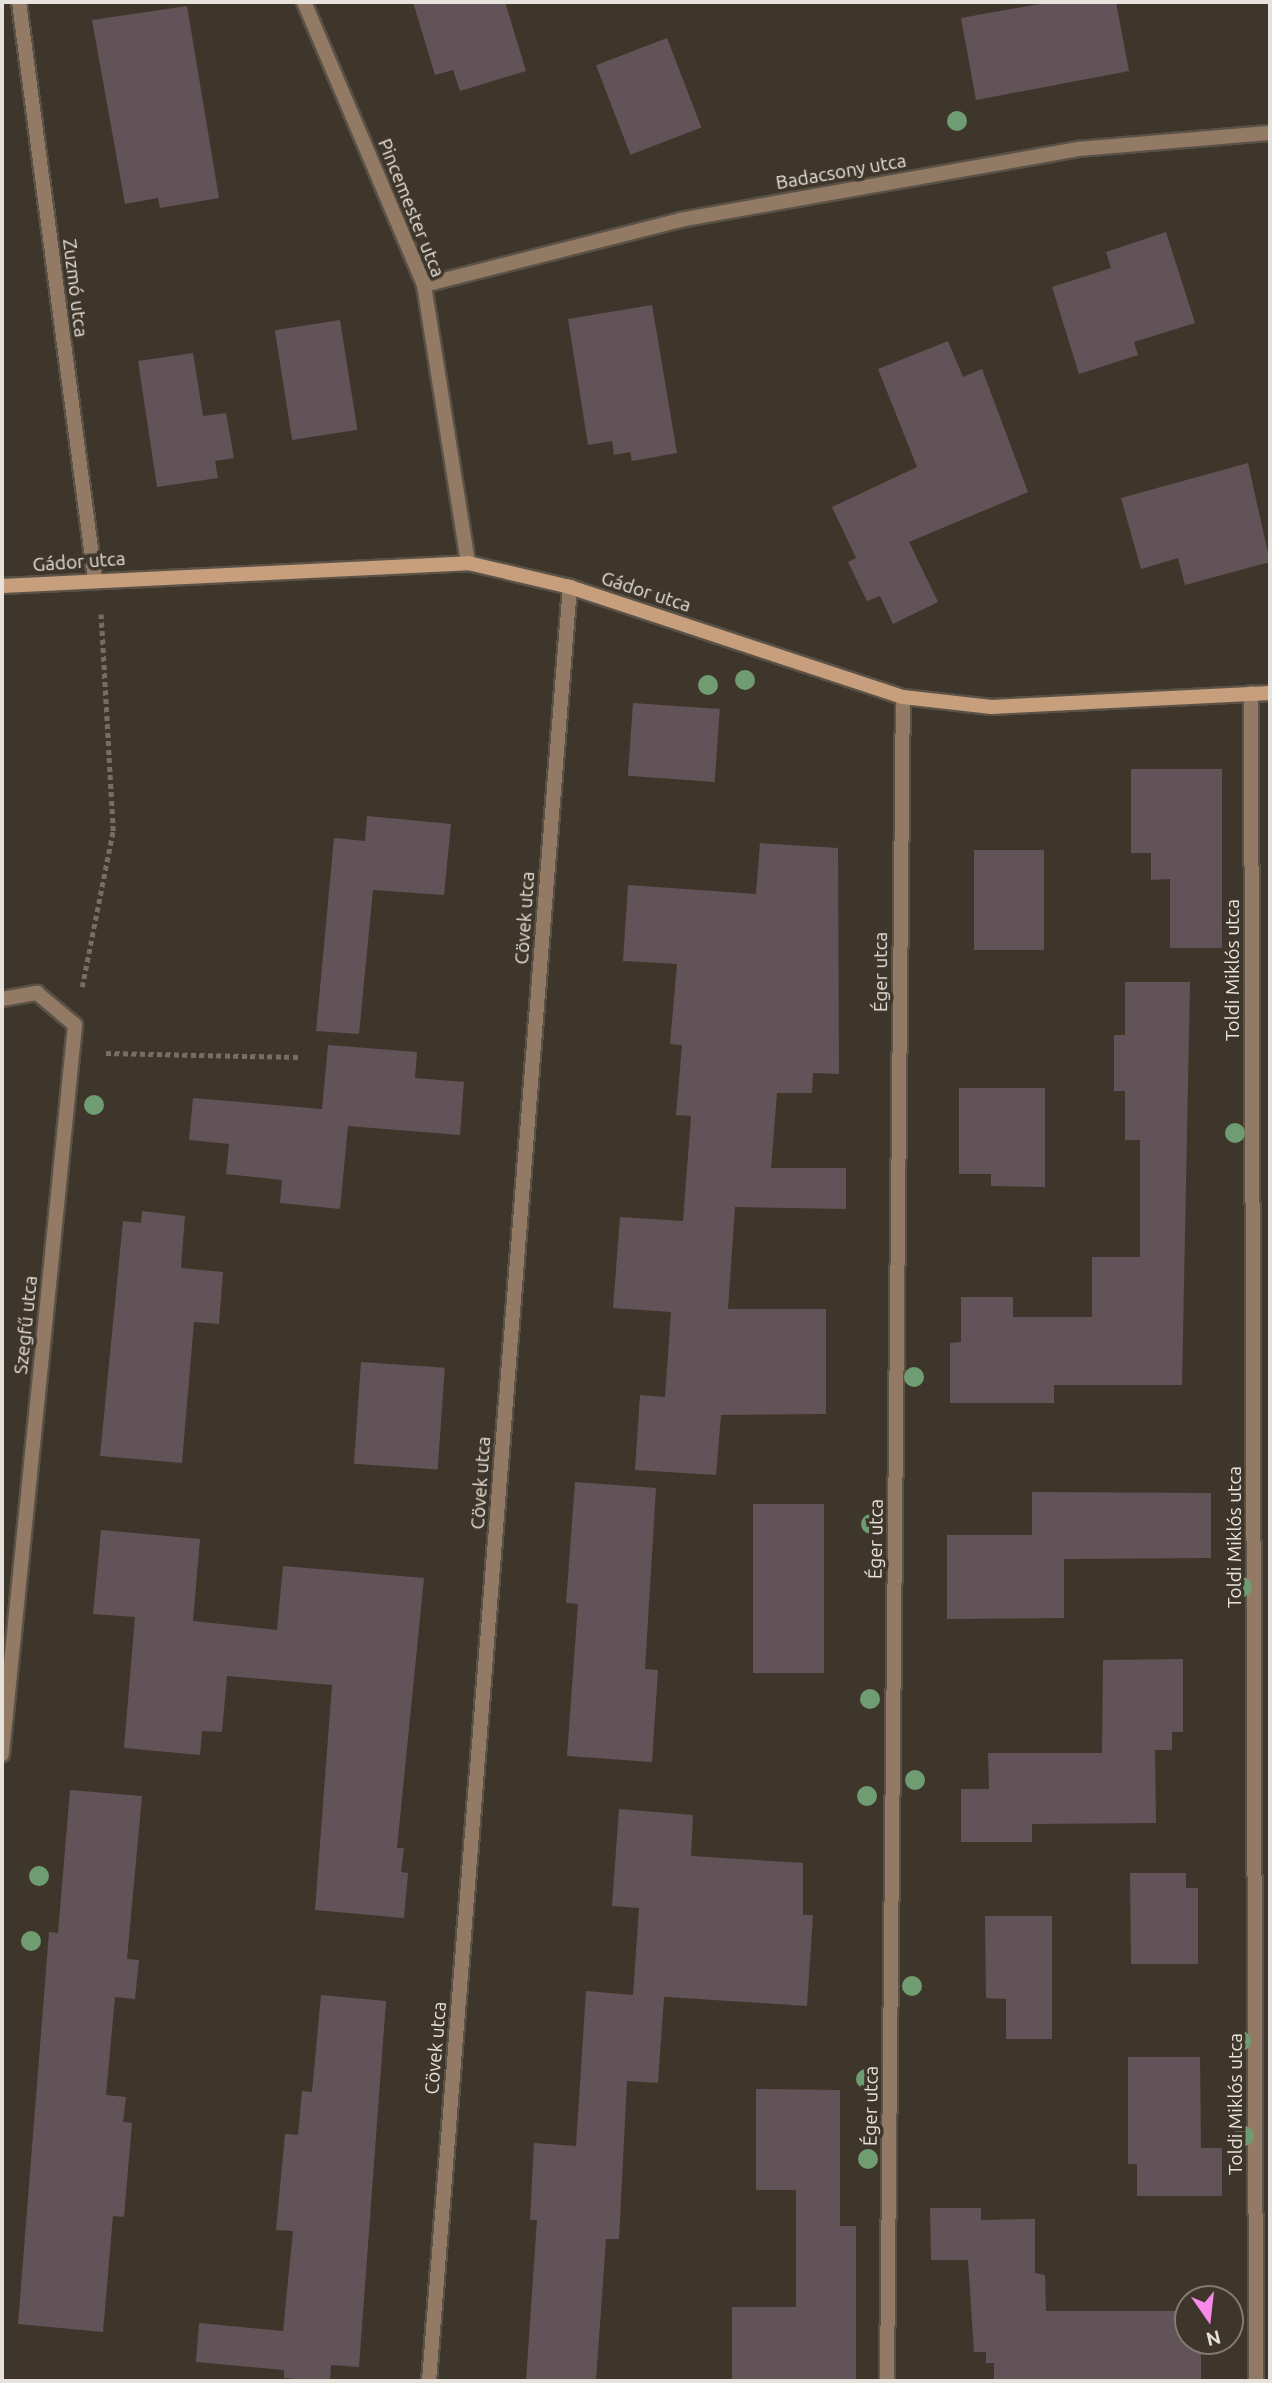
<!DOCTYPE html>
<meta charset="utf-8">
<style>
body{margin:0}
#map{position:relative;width:1272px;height:2383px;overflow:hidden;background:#3f362b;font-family:Ubuntu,sans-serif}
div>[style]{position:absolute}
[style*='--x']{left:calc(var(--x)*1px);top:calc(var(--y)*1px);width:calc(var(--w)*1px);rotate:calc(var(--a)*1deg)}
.building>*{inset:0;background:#625358;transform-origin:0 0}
.path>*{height:4.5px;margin-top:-2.25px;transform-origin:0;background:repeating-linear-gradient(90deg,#766e64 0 5px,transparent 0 8.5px)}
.roads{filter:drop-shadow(2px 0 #5a5247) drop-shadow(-2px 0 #5a5247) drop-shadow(0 2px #5a5247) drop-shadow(0 -2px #5a5247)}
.street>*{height:14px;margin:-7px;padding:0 7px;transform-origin:7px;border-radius:7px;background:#937a65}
.secondary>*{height:14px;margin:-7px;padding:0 7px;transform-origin:7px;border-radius:7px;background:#c79f7d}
.trees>*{width:20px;height:20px;margin:-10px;border-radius:50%;background:#6f9c71}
span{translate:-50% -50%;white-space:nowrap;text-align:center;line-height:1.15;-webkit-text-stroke:7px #3f362b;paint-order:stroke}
.street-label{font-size:19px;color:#e7e2db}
.frame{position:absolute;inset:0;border:4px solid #e7e2db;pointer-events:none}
.north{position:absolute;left:1174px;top:2285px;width:70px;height:70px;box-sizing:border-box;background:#3f362b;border:2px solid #827b71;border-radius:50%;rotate:166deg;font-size:19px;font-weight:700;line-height:28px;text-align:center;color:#e7e2db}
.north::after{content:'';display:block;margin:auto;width:24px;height:32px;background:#f888ea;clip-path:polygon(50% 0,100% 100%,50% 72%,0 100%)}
</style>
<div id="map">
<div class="building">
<div style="clip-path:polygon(413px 2px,505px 2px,526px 71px,460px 91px,453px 70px,435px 75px)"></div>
<div style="clip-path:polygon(1051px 2px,1116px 2px,1129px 71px,976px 100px,961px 18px)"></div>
<div style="clip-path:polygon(187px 6px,219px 198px,160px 208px,158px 198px,125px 204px,92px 20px)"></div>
<div style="left:667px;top:38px;width:96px;height:76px;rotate:69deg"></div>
<div style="clip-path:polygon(1166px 232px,1195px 323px,1134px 342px,1138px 355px,1079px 374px,1052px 287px,1111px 268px,1106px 252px)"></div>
<div style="clip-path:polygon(652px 305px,677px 453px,632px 461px,630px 452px,614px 455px,612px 441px,588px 445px,568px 319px)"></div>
<div style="left:340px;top:320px;width:111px;height:66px;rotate:81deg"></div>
<div style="clip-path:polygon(948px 341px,963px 377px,982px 369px,1028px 492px,909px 542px,938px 602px,893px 624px,880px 596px,867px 601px,848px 562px,856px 558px,832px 507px,917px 467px,878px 369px)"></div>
<div style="clip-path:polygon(193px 353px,203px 416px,226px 413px,234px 458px,215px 461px,218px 478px,157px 487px,138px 361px)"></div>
<div style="clip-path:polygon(1248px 463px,1270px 562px,1185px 585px,1178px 558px,1141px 569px,1121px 498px)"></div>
<div style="left:633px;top:703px;width:87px;height:73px;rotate:4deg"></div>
<div style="clip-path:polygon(1131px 769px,1222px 769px,1222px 948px,1170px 948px,1170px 879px,1151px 880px,1151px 853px,1131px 853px)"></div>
<div style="clip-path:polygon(367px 816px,451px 824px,444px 895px,373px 890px,359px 1034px,316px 1031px,334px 838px,365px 841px)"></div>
<div style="clip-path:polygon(760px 843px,838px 848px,839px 1074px,813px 1073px,812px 1093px,777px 1093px,771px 1168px,846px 1168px,846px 1209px,735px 1207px,728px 1309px,826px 1309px,826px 1414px,721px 1415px,716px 1475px,635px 1470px,640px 1395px,665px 1397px,671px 1312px,613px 1308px,620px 1217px,683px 1221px,691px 1116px,676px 1115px,682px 1045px,670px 1044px,677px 964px,623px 961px,628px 885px,756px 894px)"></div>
<div style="left:974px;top:850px;width:70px;height:100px"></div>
<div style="clip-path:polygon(1125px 982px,1190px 982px,1182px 1385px,1054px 1385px,1054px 1403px,950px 1403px,950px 1343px,961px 1342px,961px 1297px,1013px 1297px,1013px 1317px,1092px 1317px,1092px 1257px,1140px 1257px,1140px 1140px,1125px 1140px,1125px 1091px,1114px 1091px,1114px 1035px,1125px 1035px)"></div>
<div style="clip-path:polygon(328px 1045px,417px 1052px,415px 1078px,464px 1082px,460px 1135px,348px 1126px,340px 1209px,280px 1203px,282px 1180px,226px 1174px,229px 1144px,189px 1140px,193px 1098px,322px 1109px)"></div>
<div style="clip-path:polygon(959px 1088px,1045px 1088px,1045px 1187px,991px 1186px,991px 1174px,959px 1174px)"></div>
<div style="clip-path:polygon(142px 1211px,185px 1216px,181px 1268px,223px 1272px,219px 1324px,194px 1322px,182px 1463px,100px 1456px,123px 1221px,141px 1223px)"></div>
<div style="left:361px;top:1362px;width:84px;height:102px;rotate:4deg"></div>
<div style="clip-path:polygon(575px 1482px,656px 1488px,645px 1669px,658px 1670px,652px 1762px,567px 1756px,578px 1604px,566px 1603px)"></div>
<div style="clip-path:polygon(1032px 1492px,1211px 1493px,1211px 1558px,1064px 1559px,1064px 1618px,947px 1619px,947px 1535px,1032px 1535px)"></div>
<div style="left:753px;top:1504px;width:71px;height:169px"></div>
<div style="clip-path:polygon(101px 1530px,200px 1539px,193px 1621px,277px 1630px,283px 1566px,424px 1578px,397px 1848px,404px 1848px,401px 1872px,408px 1873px,404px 1918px,315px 1910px,332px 1685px,227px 1676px,222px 1732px,202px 1731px,200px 1755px,124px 1748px,135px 1617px,93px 1614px)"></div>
<div style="clip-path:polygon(1183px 1659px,1183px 1732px,1172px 1732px,1172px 1750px,1155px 1750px,1156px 1823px,1032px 1824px,1032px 1842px,961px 1842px,961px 1789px,989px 1789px,988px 1753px,1102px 1753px,1103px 1660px)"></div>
<div style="clip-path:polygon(70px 1790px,142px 1796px,127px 1959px,139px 1960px,135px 1999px,115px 1997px,106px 2095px,126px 2097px,123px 2122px,132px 2123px,124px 2217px,113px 2216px,103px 2332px,18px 2324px,49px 1932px,58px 1933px)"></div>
<div style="clip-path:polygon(619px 1809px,693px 1815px,691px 1856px,803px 1863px,803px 1915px,813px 1915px,807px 2006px,652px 1996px,664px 1997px,658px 2083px,627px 2081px,619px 2239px,606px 2239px,596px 2381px,526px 2381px,537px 2220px,530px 2220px,534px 2143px,576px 2146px,586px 1991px,633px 1995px,639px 1908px,612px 1906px)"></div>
<div style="clip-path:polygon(1130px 1873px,1186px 1873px,1186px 1888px,1198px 1888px,1198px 1964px,1131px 1964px)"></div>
<div style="clip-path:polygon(985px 1916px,1052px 1916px,1052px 2039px,1006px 2039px,1006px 1999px,986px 1998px)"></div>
<div style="clip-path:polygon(321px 1995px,386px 2001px,359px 2367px,331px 2365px,330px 2381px,319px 2381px,284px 2378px,284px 2370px,196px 2362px,199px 2323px,283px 2331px,293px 2231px,276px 2230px,285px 2134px,298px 2135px,302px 2091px,312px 2092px)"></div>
<div style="clip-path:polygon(1128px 2057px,1200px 2057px,1201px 2148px,1222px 2148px,1222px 2196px,1137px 2196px,1137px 2164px,1128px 2164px)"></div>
<div style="clip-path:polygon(756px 2089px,840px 2090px,840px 2226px,856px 2226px,856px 2381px,732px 2381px,732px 2307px,796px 2307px,796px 2190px,756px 2190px)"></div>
<div style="clip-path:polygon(930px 2208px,981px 2208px,981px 2220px,1035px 2219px,1035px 2273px,1045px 2275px,1046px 2311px,1188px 2311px,1188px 2341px,1201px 2341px,1201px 2381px,994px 2381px,994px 2363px,986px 2363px,986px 2352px,974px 2352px,968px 2260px,931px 2260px)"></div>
</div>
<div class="path">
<div style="--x:82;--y:987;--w:159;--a:-78.8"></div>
<div style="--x:113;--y:831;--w:217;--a:-93.2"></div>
<div style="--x:106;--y:1053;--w:195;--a:1.2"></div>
</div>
<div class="roads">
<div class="street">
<div style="--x:19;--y:2;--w:582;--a:82.5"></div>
<div style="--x:304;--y:2;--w:307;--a:67"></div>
<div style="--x:424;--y:285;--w:281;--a:81"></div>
<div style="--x:424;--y:285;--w:264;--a:-14.2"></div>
<div style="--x:680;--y:220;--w:405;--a:-10.1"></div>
<div style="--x:1079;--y:149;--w:192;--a:-4.8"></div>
<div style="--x:1251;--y:693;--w:1688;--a:89.83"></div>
<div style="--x:2;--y:999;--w:36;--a:-10"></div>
<div style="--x:37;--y:993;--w:50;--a:40.1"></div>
<div style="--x:75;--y:1025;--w:733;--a:95.72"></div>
<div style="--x:429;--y:2381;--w:1800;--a:-85.51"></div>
<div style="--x:887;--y:2381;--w:1684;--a:-89.46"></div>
</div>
<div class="secondary">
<div style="--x:2;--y:586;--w:467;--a:-2.8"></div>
<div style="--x:468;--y:563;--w:105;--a:13.2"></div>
<div style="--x:570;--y:587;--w:351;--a:18.3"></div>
<div style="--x:903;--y:697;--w:89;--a:6.5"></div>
<div style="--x:991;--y:707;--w:279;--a:-2.9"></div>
</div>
</div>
<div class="trees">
<div style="left:957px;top:121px"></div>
<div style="left:745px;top:680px"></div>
<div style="left:708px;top:685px"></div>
<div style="left:94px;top:1105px"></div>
<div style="left:1235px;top:1133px"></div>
<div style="left:914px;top:1377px"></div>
<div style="left:871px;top:1524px"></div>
<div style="left:1242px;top:1587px"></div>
<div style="left:870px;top:1699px"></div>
<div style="left:915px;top:1780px"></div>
<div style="left:867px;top:1796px"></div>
<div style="left:39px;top:1876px"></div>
<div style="left:31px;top:1941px"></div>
<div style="left:912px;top:1986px"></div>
<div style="left:1241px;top:2041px"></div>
<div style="left:866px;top:2079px"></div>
<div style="left:1244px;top:2136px"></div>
<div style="left:868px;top:2159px"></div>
</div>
<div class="street-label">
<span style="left:841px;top:172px;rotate:-10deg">Badacsony utca</span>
<span style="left:411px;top:208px;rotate:68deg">Pincemester utca</span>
<span style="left:75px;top:288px;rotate:83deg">Zuzmó utca</span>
<span style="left:79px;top:562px;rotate:-4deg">Gádor utca</span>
<span style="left:646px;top:592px;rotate:18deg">Gádor utca</span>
<span style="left:525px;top:918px;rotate:-86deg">Cövek utca</span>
<span style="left:1233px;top:970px;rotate:-90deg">Toldi Miklós utca</span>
<span style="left:881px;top:972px;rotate:-90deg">Éger utca</span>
<span style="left:26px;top:1325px;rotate:-84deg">Szegfű utca</span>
<span style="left:481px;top:1483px;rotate:-86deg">Cövek utca</span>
<span style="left:1235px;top:1537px;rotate:-90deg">Toldi Miklós utca</span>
<span style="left:876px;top:1539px;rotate:-89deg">Éger utca</span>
<span style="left:436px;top:2048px;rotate:-85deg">Cövek utca</span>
<span style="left:1236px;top:2104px;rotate:-90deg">Toldi Miklós utca</span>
<span style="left:871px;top:2106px;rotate:-89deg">Éger utca</span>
</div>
<div class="frame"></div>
<div class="north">N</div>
</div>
